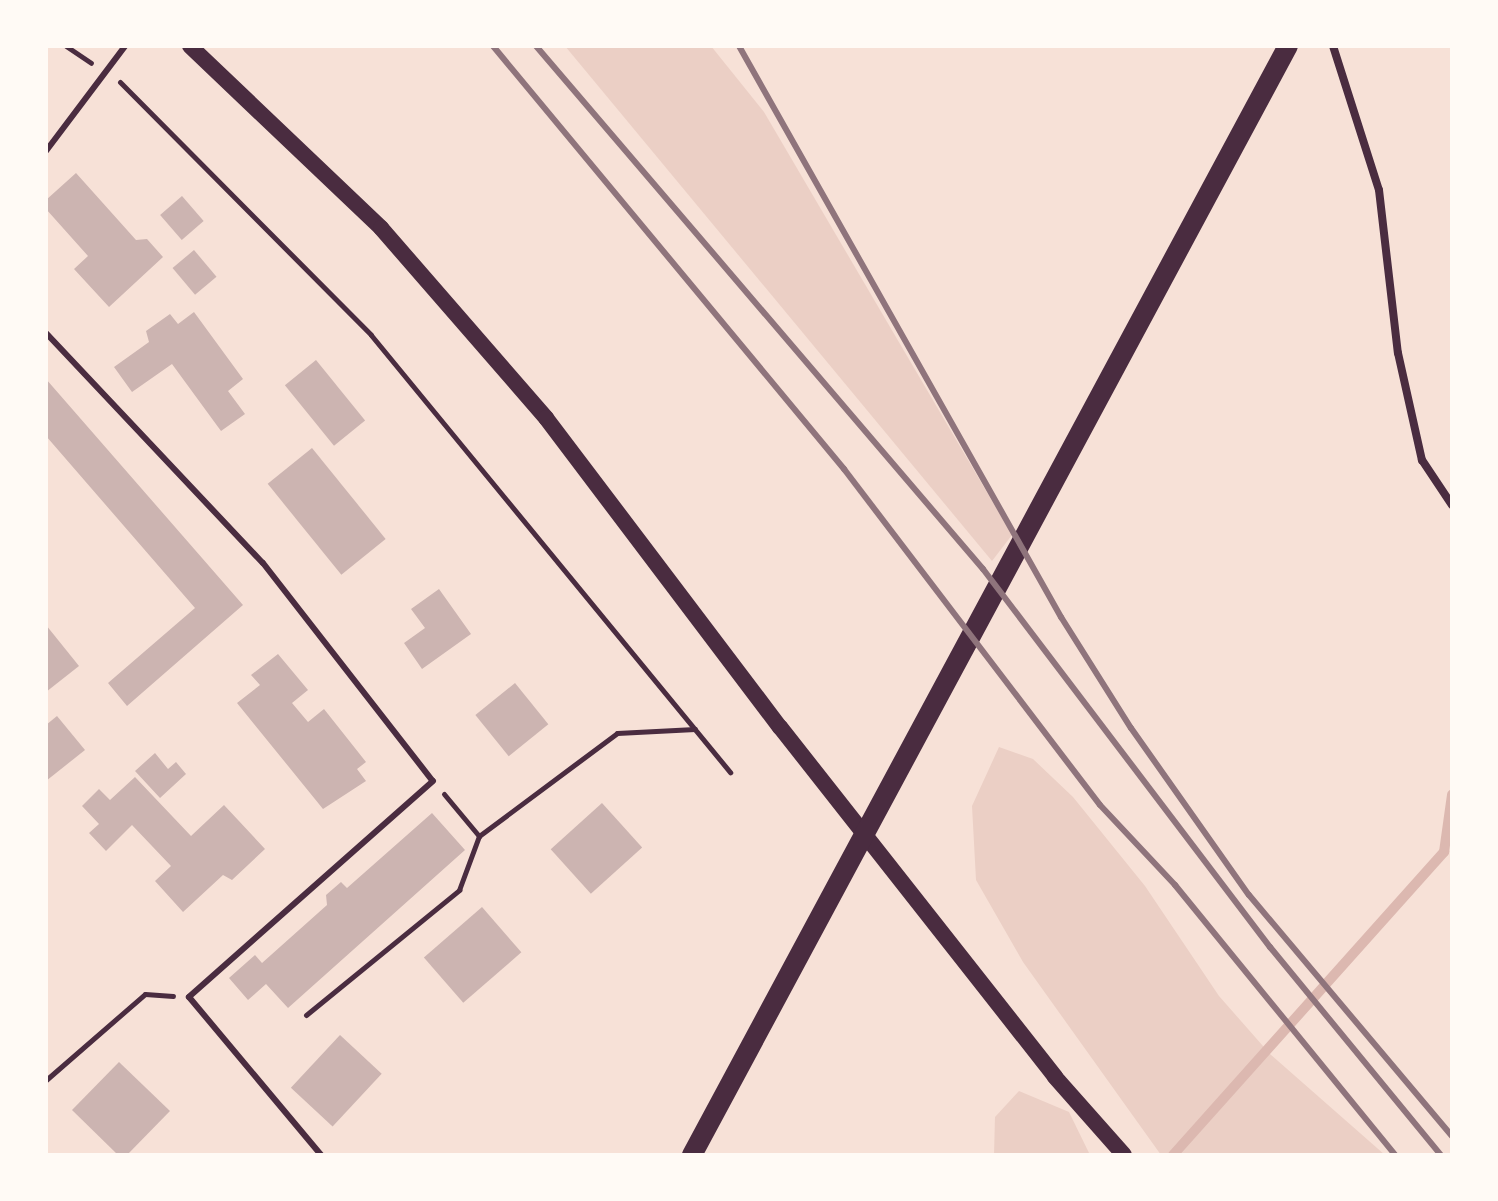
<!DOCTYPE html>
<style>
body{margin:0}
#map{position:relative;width:1498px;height:1201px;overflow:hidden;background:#f7e1d7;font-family:"Work Sans",sans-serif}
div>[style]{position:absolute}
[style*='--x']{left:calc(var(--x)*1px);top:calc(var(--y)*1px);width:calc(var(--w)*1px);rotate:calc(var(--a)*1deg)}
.green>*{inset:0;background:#ebcfc5}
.stream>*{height:10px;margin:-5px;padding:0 5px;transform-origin:5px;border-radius:5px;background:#dcb8b0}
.building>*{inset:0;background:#ccb4b1;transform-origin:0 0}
.path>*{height:5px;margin:-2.5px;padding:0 2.5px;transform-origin:2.5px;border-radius:2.5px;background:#4a2c40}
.service>*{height:6px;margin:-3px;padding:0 3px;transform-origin:3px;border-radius:3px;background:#4a2c40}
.minor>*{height:8px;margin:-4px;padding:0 4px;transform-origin:4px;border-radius:4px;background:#4a2c40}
.secondary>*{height:16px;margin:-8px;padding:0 8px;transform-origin:8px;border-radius:8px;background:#4a2c40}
.primary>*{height:20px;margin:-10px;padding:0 10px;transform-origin:10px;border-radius:10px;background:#4a2c40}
.rail>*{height:6px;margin:-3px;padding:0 3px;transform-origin:3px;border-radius:3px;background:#8f747c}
span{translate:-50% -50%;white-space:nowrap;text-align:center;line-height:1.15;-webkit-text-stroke:6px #fffaf5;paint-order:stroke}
.frame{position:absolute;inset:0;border:48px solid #fffaf5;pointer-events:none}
</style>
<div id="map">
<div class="green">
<div style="clip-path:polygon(565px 46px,711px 46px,764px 112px,1012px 535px,992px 561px)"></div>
<div style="clip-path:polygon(999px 747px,1033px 759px,1073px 797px,1145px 886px,1219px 996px,1270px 1054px,1385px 1155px,1161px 1155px,1023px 962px,976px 880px,972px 806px)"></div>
<div style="clip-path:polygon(1019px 1091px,1069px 1112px,1090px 1155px,994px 1155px,995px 1117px)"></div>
</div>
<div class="stream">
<div style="--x:1173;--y:1155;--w:407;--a:-48.2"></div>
<div style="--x:1444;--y:852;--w:58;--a:-82"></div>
</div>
<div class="building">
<div style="clip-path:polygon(76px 173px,136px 240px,147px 239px,163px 257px,109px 307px,74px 269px,88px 256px,46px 209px,46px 200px)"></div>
<div style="left:182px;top:196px;width:33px;height:29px;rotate:49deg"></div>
<div style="left:194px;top:250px;width:35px;height:28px;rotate:50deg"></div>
<div style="clip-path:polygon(194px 312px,243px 379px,228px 391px,245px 414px,221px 431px,172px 364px,132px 392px,114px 367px,149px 342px,146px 331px,170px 314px,178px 324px)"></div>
<div style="left:316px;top:360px;width:78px;height:40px;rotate:51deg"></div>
<div style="clip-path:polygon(46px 379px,243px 605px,127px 706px,108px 683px,195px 608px,46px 436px)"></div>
<div style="left:312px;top:448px;width:117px;height:57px;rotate:51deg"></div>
<div style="clip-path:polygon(439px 589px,471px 634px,422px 669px,404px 643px,425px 628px,411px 609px)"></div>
<div style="clip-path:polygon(46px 625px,79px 666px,46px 692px)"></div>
<div style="clip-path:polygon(278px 654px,308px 690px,292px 703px,308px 722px,324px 709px,366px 762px,357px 769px,366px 781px,323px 809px,237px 703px,260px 685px,251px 675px)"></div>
<div style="left:515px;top:683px;width:53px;height:51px;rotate:51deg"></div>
<div style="clip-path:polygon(57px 716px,85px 750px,46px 781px,46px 725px)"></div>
<div style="clip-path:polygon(155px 753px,168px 769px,176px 762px,186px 774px,160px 798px,135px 771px)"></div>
<div style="clip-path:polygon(135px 777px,191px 836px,224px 805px,265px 849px,232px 880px,223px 875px,183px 912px,155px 881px,171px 866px,132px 825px,106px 851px,89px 833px,99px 824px,82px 806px,99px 789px,110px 800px)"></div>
<div style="left:602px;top:803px;width:60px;height:69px;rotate:48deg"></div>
<div style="clip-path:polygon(432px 813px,465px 850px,288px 1008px,266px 984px,248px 1000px,229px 978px,255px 955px,262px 963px,327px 905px,326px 895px,341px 882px,347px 888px)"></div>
<div style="left:482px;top:907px;width:60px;height:77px;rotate:49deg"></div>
<div style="left:340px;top:1035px;width:57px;height:72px;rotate:43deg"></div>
<div style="clip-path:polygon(119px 1062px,170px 1111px,127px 1155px,118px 1155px,72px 1110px)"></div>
</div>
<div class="path">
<div style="--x:66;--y:46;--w:30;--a:34"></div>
<div style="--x:120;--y:82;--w:356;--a:45.2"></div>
<div style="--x:371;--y:335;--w:566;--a:50.6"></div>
<div style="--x:444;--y:794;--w:55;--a:50.2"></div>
<div style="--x:479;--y:836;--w:172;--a:-36.7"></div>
<div style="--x:617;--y:733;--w:78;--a:-2.9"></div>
<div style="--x:306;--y:1015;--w:198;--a:-39.2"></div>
<div style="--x:459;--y:890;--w:58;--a:-69.7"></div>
<div style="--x:46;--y:1080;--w:131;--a:-41"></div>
<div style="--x:145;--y:994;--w:28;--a:4"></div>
</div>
<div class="service">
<div style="--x:46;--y:151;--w:131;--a:-53"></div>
<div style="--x:46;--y:333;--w:316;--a:46.7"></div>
<div style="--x:263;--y:563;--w:276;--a:52.1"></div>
<div style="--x:433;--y:781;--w:326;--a:138.5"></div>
<div style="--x:189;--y:997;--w:206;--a:50.1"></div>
</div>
<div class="minor">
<div style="--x:1333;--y:46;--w:151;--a:72.3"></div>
<div style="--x:1379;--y:190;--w:164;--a:83.4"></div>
<div style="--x:1398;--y:353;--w:110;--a:77.4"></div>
<div style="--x:1422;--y:460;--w:54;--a:56.3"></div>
</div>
<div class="secondary">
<div style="--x:190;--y:46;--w:264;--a:43.6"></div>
<div style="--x:381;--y:228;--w:252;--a:49"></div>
<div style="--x:546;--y:418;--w:388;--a:52.9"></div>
<div style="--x:780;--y:727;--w:445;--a:51.8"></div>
<div style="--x:1055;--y:1077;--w:104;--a:48.5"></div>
</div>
<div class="primary">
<div style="--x:692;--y:1155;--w:1259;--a:-61.75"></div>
</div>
<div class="rail">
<div style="--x:493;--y:46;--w:550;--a:50.31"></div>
<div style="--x:844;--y:469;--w:422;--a:52.7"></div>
<div style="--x:1100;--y:805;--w:110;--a:46.8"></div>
<div style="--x:1175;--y:885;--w:348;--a:50.8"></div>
<div style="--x:536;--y:46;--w:688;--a:49.48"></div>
<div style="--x:983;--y:569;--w:475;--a:52.8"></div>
<div style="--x:1270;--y:947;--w:269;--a:50.6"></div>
<div style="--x:739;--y:46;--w:656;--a:60.58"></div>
<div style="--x:1061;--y:617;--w:131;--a:57.8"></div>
<div style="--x:1131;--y:728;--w:204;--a:54.8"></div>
<div style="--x:1249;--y:895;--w:315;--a:49.9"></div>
</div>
<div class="frame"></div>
</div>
